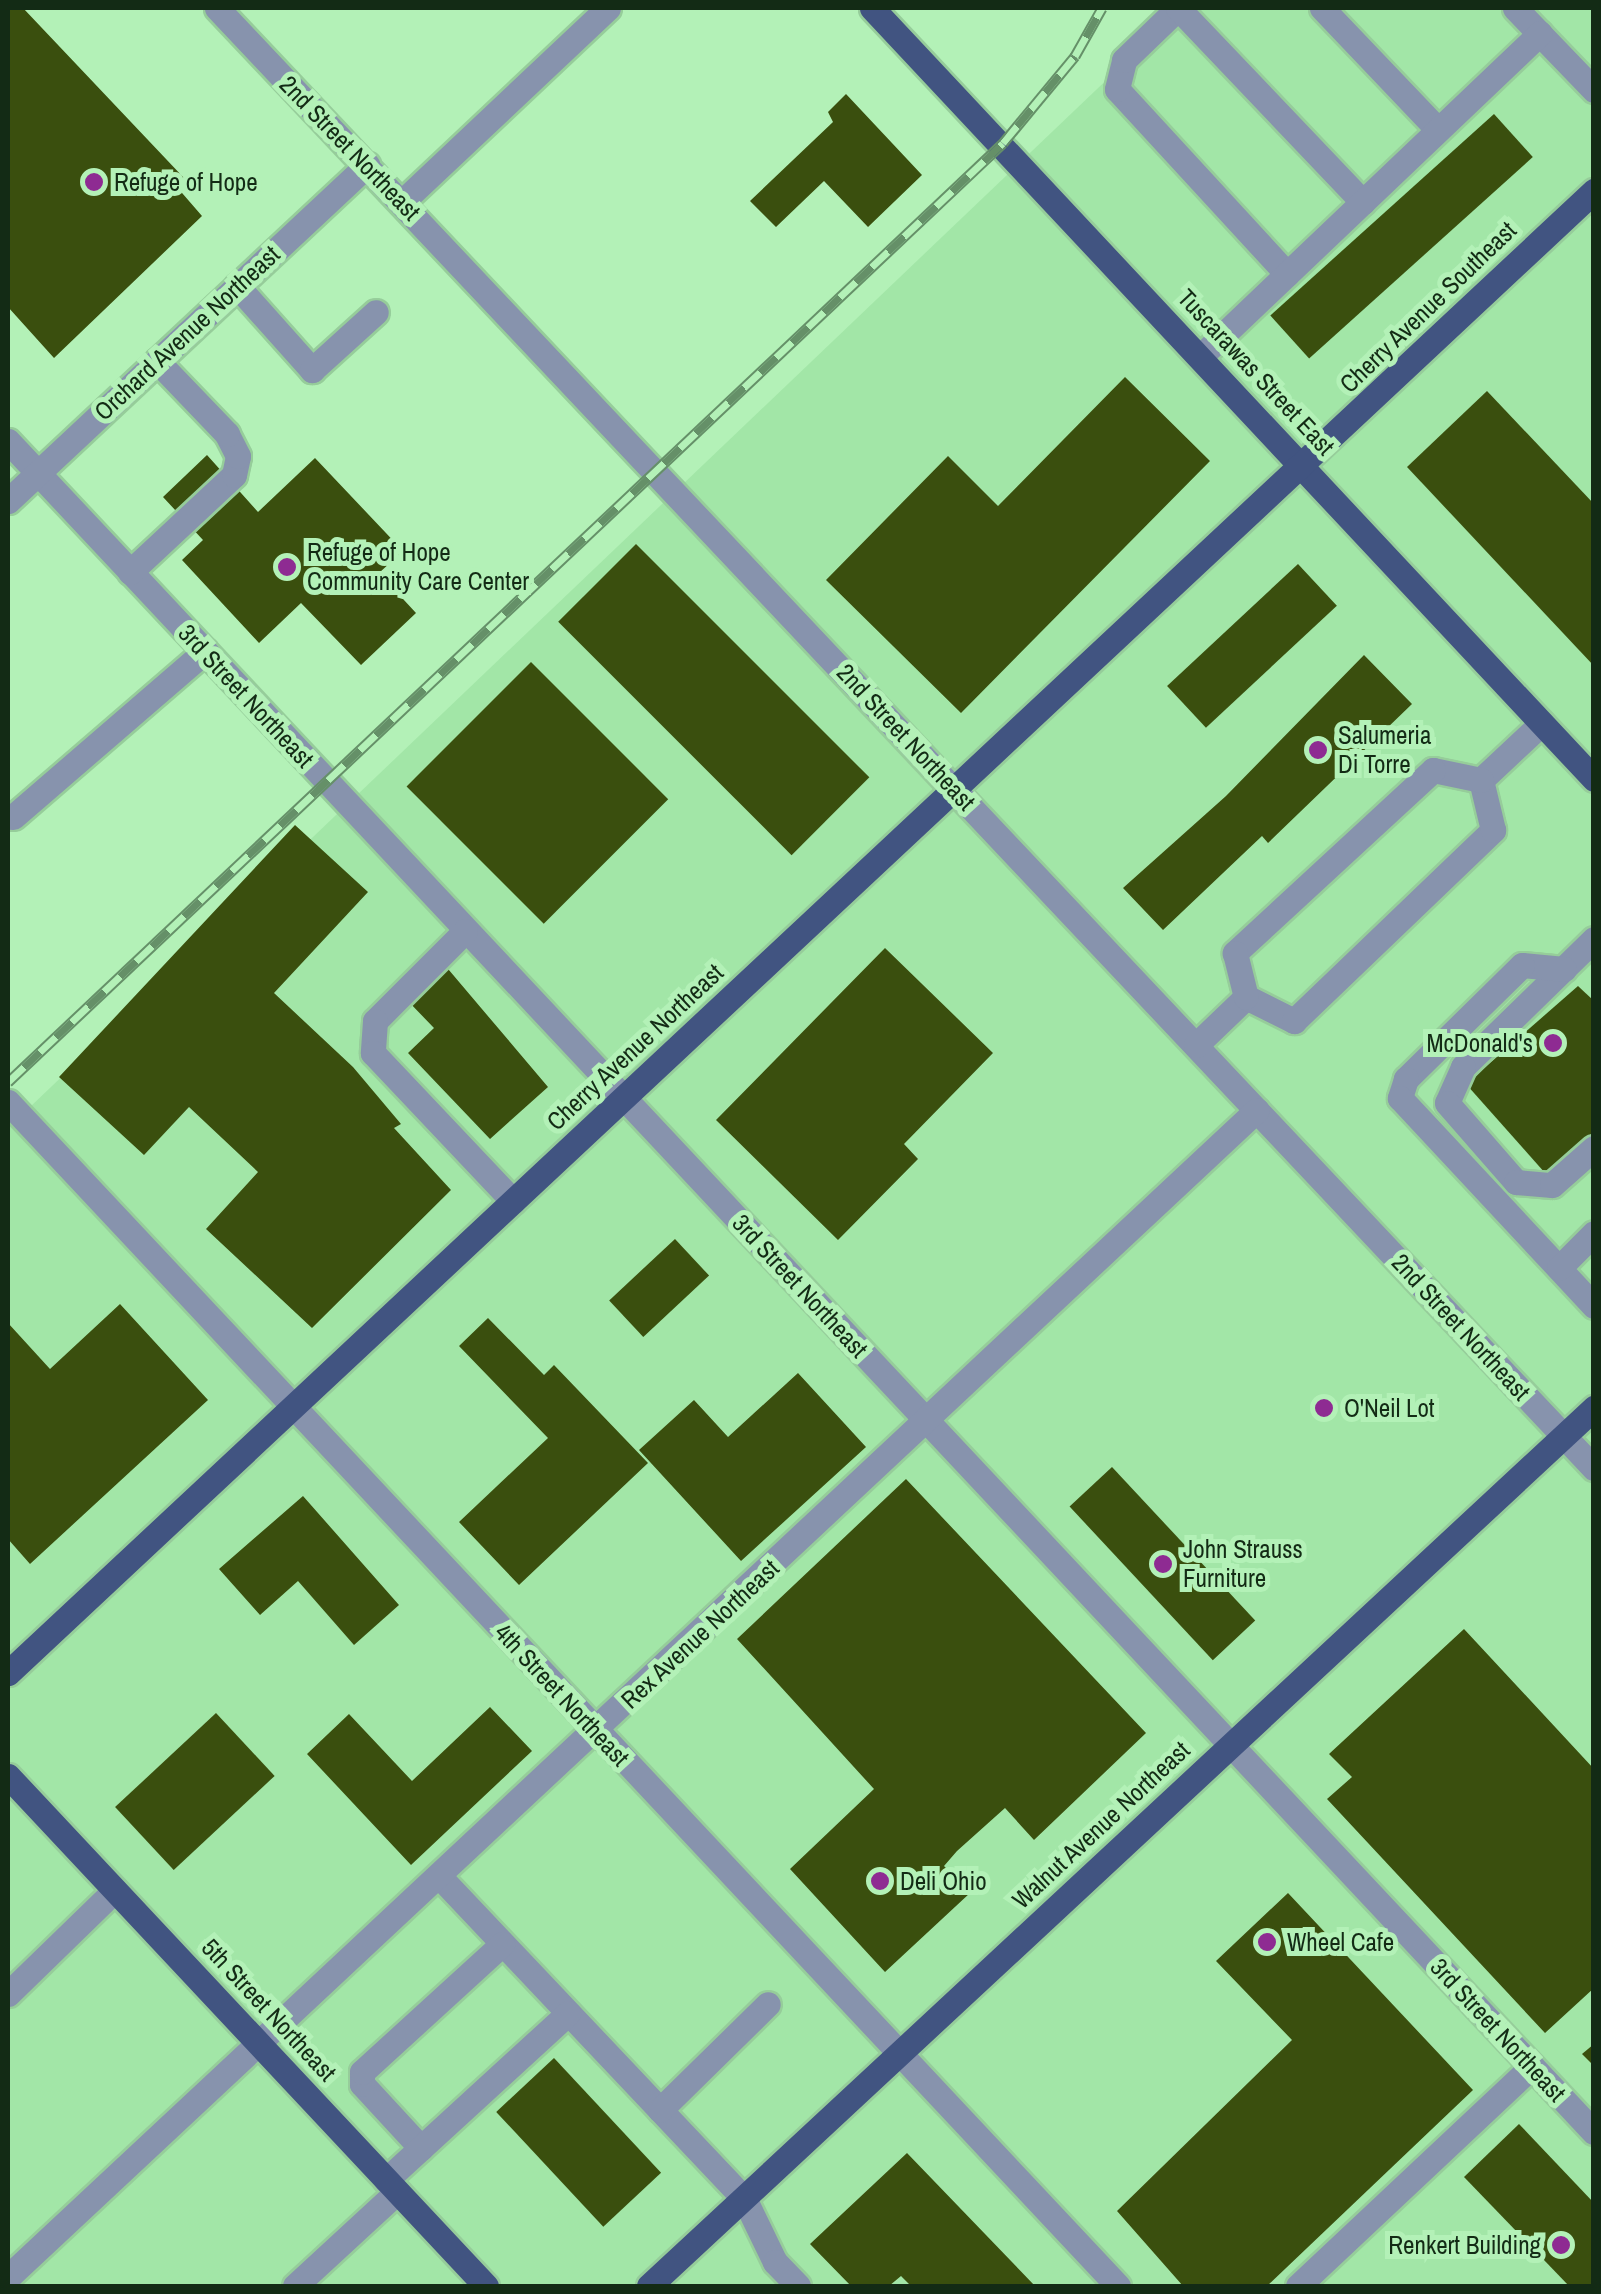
<!DOCTYPE html>
<style>
body{margin:0}
#map{position:relative;width:1601px;height:2294px;overflow:hidden;background:#b3f1b7;font-family:"Archivo Narrow",sans-serif}
div>[style]{position:absolute}
[style*='--x']{left:calc(var(--x)*1px);top:calc(var(--y)*1px);width:calc(var(--w)*1px);rotate:calc(var(--a)*1deg)}
.built>*{inset:0;background:#a2e6a7}
.building>*{inset:0;background:#3a4f0e;transform-origin:0 0}
.roads{filter:drop-shadow(2px 0 #96cd9a) drop-shadow(-2px 0 #96cd9a) drop-shadow(0 2px #96cd9a) drop-shadow(0 -2px #96cd9a)}
.minor>*{height:25px;margin:-12.5px;padding:0 12.5px;transform-origin:12.5px;border-radius:12.5px;background:#8793ad}
.major>*{height:25px;margin:-12.5px;padding:0 12.5px;transform-origin:12.5px;border-radius:12.5px;background:#415481}
.rail>*{height:11px;margin-top:-5.5px;transform-origin:0;background:repeating-linear-gradient(90deg,#b3f1b7 0 22px,#659068 0 44px);box-sizing:border-box;border-block:2px solid #659068}
.dots>*{width:28px;height:28px;translate:-50% -50%;box-sizing:border-box;border:5px solid #b3f1b7;border-radius:50%}
span{translate:-50% -50%;white-space:nowrap;text-align:center;line-height:1.15;-webkit-text-stroke:10px #b3f1b7;paint-order:stroke}
.street-label{font-size:25px;color:#132b15}
.poi-label{font-size:25px;color:#132b15}
.left{translate:0 -50%;text-align:left}
.right{translate:-100% -50%;text-align:right}
.frame{position:absolute;inset:0;border:10px solid #132b15;pointer-events:none}
</style>
<div id="map">
<div class="built">
<div style="clip-path:polygon(1182px 8px,1593px 8px,1593px 2286px,8px 2286px,8px 1128px)"></div>
</div>
<div class="building">
<div style="clip-path:polygon(8px 8px,23px 8px,184px 178px,176px 186px,202px 216px,54px 358px,8px 307px)"></div>
<div style="clip-path:polygon(846px 94px,922px 175px,868px 227px,824px 181px,776px 227px,750px 201px,833px 122px,828px 112px)"></div>
<div style="left:1494px;top:114px;width:58px;height:301px;rotate:48deg"></div>
<div style="clip-path:polygon(1125px 377px,1210px 461px,961px 713px,826px 580px,948px 456px,998px 506px)"></div>
<div style="clip-path:polygon(1487px 391px,1594px 504px,1594px 666px,1407px 467px)"></div>
<div style="clip-path:polygon(207px 455px,258px 512px,315px 458px,403px 551px,379px 573px,416px 613px,361px 665px,301px 603px,259px 643px,182px 560px,203px 540px,163px 497px)"></div>
<div style="left:636px;top:544px;width:330px;height:110px;rotate:45deg"></div>
<div style="left:1298px;top:564px;width:57px;height:179px;rotate:47deg"></div>
<div style="clip-path:polygon(1364px 655px,1412px 704px,1268px 843px,1262px 836px,1163px 930px,1123px 888px,1226px 796px)"></div>
<div style="left:531px;top:662px;width:194px;height:176px;rotate:45deg"></div>
<div style="clip-path:polygon(295px 825px,368px 892px,274px 993px,353px 1067px,401px 1124px,394px 1128px,451px 1190px,312px 1328px,206px 1229px,258px 1172px,189px 1107px,144px 1155px,59px 1077px)"></div>
<div style="clip-path:polygon(885px 948px,993px 1053px,904px 1144px,918px 1159px,838px 1240px,716px 1120px)"></div>
<div style="clip-path:polygon(443px 963px,548px 1087px,490px 1139px,408px 1053px,434px 1028px,406px 999px)"></div>
<div style="clip-path:polygon(1578px 986px,1594px 1001px,1594px 1144px,1553px 1182px,1466px 1084px)"></div>
<div style="left:675px;top:1239px;width:50px;height:90px;rotate:47deg"></div>
<div style="clip-path:polygon(120px 1304px,208px 1400px,30px 1564px,8px 1539px,8px 1323px,50px 1369px)"></div>
<div style="clip-path:polygon(488px 1318px,544px 1375px,554px 1365px,648px 1463px,519px 1585px,459px 1522px,548px 1438px,459px 1346px)"></div>
<div style="clip-path:polygon(798px 1373px,866px 1447px,741px 1561px,639px 1450px,694px 1400px,728px 1437px)"></div>
<div style="left:1112px;top:1467px;width:210px;height:58px;rotate:47deg"></div>
<div style="clip-path:polygon(906px 1479px,1146px 1733px,1034px 1840px,1005px 1808px,957px 1851px,944px 1866px,970px 1893px,885px 1972px,790px 1869px,874px 1789px,737px 1639px)"></div>
<div style="clip-path:polygon(303px 1496px,399px 1605px,354px 1645px,298px 1581px,260px 1615px,219px 1569px)"></div>
<div style="clip-path:polygon(1464px 1629px,1594px 1769px,1594px 1988px,1545px 2033px,1327px 1799px,1352px 1777px,1329px 1754px)"></div>
<div style="clip-path:polygon(490px 1707px,532px 1751px,411px 1865px,307px 1754px,349px 1714px,412px 1781px)"></div>
<div style="left:216px;top:1713px;width:86px;height:138px;rotate:47deg"></div>
<div style="clip-path:polygon(1288px 1893px,1473px 2090px,1267px 2286px,1183px 2286px,1117px 2211px,1292px 2040px,1216px 1961px)"></div>
<div style="clip-path:polygon(1594px 2044px,1594px 2066px,1582px 2054px)"></div>
<div style="left:554px;top:2058px;width:157px;height:79px;rotate:47deg"></div>
<div style="clip-path:polygon(1519px 2124px,1594px 2203px,1594px 2286px,1569px 2286px,1464px 2177px)"></div>
<div style="clip-path:polygon(907px 2153px,1035px 2286px,911px 2286px,901px 2276px,889px 2286px,851px 2286px,810px 2244px)"></div>
</div>
<div class="roads">
<div class="minor">
<div style="--x:217;--y:8;--w:2007;--a:46.68"></div>
<div style="--x:1322;--y:8;--w:168;--a:46.4"></div>
<div style="--x:1515;--y:8;--w:114;--a:46.1"></div>
<div style="--x:402;--y:202;--w:283;--a:-43.3"></div>
<div style="--x:1287;--y:274;--w:251;--a:-132.6"></div>
<div style="--x:1117;--y:89;--w:30;--a:-76"></div>
<div style="--x:1124;--y:60;--w:75;--a:-43.9"></div>
<div style="--x:1178;--y:8;--w:268;--a:46.4"></div>
<div style="--x:237;--y:286;--w:113;--a:48.2"></div>
<div style="--x:312;--y:370;--w:86;--a:-42.2"></div>
<div style="--x:1201;--y:356;--w:468;--a:-43.6"></div>
<div style="--x:8;--y:441;--w:2318;--a:46.84"></div>
<div style="--x:8;--y:501;--w:492;--a:-43.1"></div>
<div style="--x:130;--y:572;--w:142;--a:-43"></div>
<div style="--x:234;--y:475;--w:19;--a:-78"></div>
<div style="--x:238;--y:456;--w:25;--a:-117"></div>
<div style="--x:227;--y:434;--w:101;--a:-133.8"></div>
<div style="--x:1481;--y:780;--w:83;--a:-43.1"></div>
<div style="--x:13;--y:817;--w:254;--a:-40.8"></div>
<div style="--x:465;--y:931;--w:127;--a:135"></div>
<div style="--x:375;--y:1021;--w:32;--a:94"></div>
<div style="--x:373;--y:1053;--w:204;--a:46.6"></div>
<div style="--x:1594;--y:939;--w:183;--a:135.7"></div>
<div style="--x:1463;--y:1067;--w:39;--a:114"></div>
<div style="--x:1447;--y:1103;--w:105;--a:48.9"></div>
<div style="--x:1516;--y:1182;--w:36;--a:5"></div>
<div style="--x:1552;--y:1185;--w:56;--a:-41.4"></div>
<div style="--x:1564;--y:969;--w:42;--a:-174.6"></div>
<div style="--x:1522;--y:965;--w:163;--a:135.5"></div>
<div style="--x:1406;--y:1079;--w:20;--a:108"></div>
<div style="--x:1400;--y:1098;--w:284;--a:47"></div>
<div style="--x:1196;--y:1045;--w:69;--a:-43.8"></div>
<div style="--x:1246;--y:997;--w:54;--a:26.6"></div>
<div style="--x:1294;--y:1021;--w:276;--a:-43.8"></div>
<div style="--x:1493;--y:830;--w:51;--a:-103.5"></div>
<div style="--x:1481;--y:780;--w:49;--a:-168.2"></div>
<div style="--x:1433;--y:770;--w:270;--a:137.3"></div>
<div style="--x:1235;--y:953;--w:45;--a:76"></div>
<div style="--x:8;--y:1102;--w:1623;--a:46.85"></div>
<div style="--x:1559;--y:1268;--w:49;--a:-45"></div>
<div style="--x:439;--y:1876;--w:444;--a:46.6"></div>
<div style="--x:744;--y:2198;--w:71;--a:64.2"></div>
<div style="--x:775;--y:2262;--w:33;--a:46"></div>
<div style="--x:8;--y:1994;--w:149;--a:-44.2"></div>
<div style="--x:660;--y:2110;--w:151;--a:-44.5"></div>
<div style="--x:421;--y:2148;--w:87;--a:-132.7"></div>
<div style="--x:362;--y:2084;--w:12;--a:-90"></div>
<div style="--x:362;--y:2072;--w:190;--a:-42.4"></div>
<div style="--x:386;--y:2180;--w:247;--a:-42.5"></div>
<div style="--x:8;--y:2277;--w:1709;--a:-43.06"></div>
<div style="--x:295;--y:2286;--w:139;--a:-42.7"></div>
<div style="--x:1298;--y:2286;--w:321;--a:-43.2"></div>
</div>
<div class="major">
<div style="--x:872;--y:8;--w:1056;--a:46.88"></div>
<div style="--x:8;--y:1673;--w:2171;--a:-43.06"></div>
<div style="--x:8;--y:1776;--w:699;--a:46.86"></div>
<div style="--x:649;--y:2286;--w:1290;--a:-42.9"></div>
</div>
</div>
<div class="rail">
<div style="--x:8;--y:1082;--w:1368;--a:-43.34"></div>
<div style="--x:1003;--y:143;--w:113;--a:-50.4"></div>
<div style="--x:1075;--y:56;--w:55;--a:-60.6"></div>
</div>
<div class="dots">
<div style="left:94px;top:182px;background:#8e2b92"></div>
<div style="left:287px;top:567px;background:#8e2b92"></div>
<div style="left:1318px;top:750px;background:#8e2b92"></div>
<div style="left:1553px;top:1043px;background:#8e2b92"></div>
<div style="left:1324px;top:1408px;background:#8e2b92"></div>
<div style="left:1163px;top:1564px;background:#8e2b92"></div>
<div style="left:880px;top:1881px;background:#8e2b92"></div>
<div style="left:1267px;top:1942px;background:#8e2b92"></div>
<div style="left:1561px;top:2245px;background:#8e2b92"></div>
</div>
<div class="street-label">
<span style="left:350px;top:148px;rotate:46deg">2nd Street Northeast</span>
<span style="left:1428px;top:307px;rotate:-44deg">Cherry Avenue Southeast</span>
<span style="left:187px;top:333px;rotate:-43deg">Orchard Avenue Northeast</span>
<span style="left:1256px;top:372px;rotate:47deg">Tuscarawas Street East</span>
<span style="left:246px;top:696px;rotate:47deg">3rd Street Northeast</span>
<span style="left:906px;top:737px;rotate:47deg">2nd Street Northeast</span>
<span style="left:635px;top:1047px;rotate:-43deg">Cherry Avenue Northeast</span>
<span style="left:800px;top:1286px;rotate:47deg">3rd Street Northeast</span>
<span style="left:1461px;top:1327px;rotate:47deg">2nd Street Northeast</span>
<span style="left:700px;top:1634px;rotate:-43deg">Rex Avenue Northeast</span>
<span style="left:562px;top:1695px;rotate:47deg">4th Street Northeast</span>
<span style="left:1101px;top:1825px;rotate:-43deg">Walnut Avenue Northeast</span>
<span style="left:269px;top:2010px;rotate:47deg">5th Street Northeast</span>
<span style="left:1498px;top:2030px;rotate:47deg">3rd Street Northeast</span>
</div>
<div class="poi-label">
<span class="left" style="left:114px;top:182px">Refuge of Hope</span>
<span class="left" style="left:307px;top:567px">Refuge of Hope<br>Community Care Center</span>
<span class="left" style="left:1338px;top:750px">Salumeria<br>Di Torre</span>
<span class="right" style="left:1533px;top:1043px">McDonald's</span>
<span class="left" style="left:1344px;top:1408px">O'Neil Lot</span>
<span class="left" style="left:1183px;top:1564px">John Strauss<br>Furniture</span>
<span class="left" style="left:900px;top:1881px">Deli Ohio</span>
<span class="left" style="left:1287px;top:1942px">Wheel Cafe</span>
<span class="right" style="left:1541px;top:2245px">Renkert Building</span>
</div>
<div class="frame"></div>
</div>
